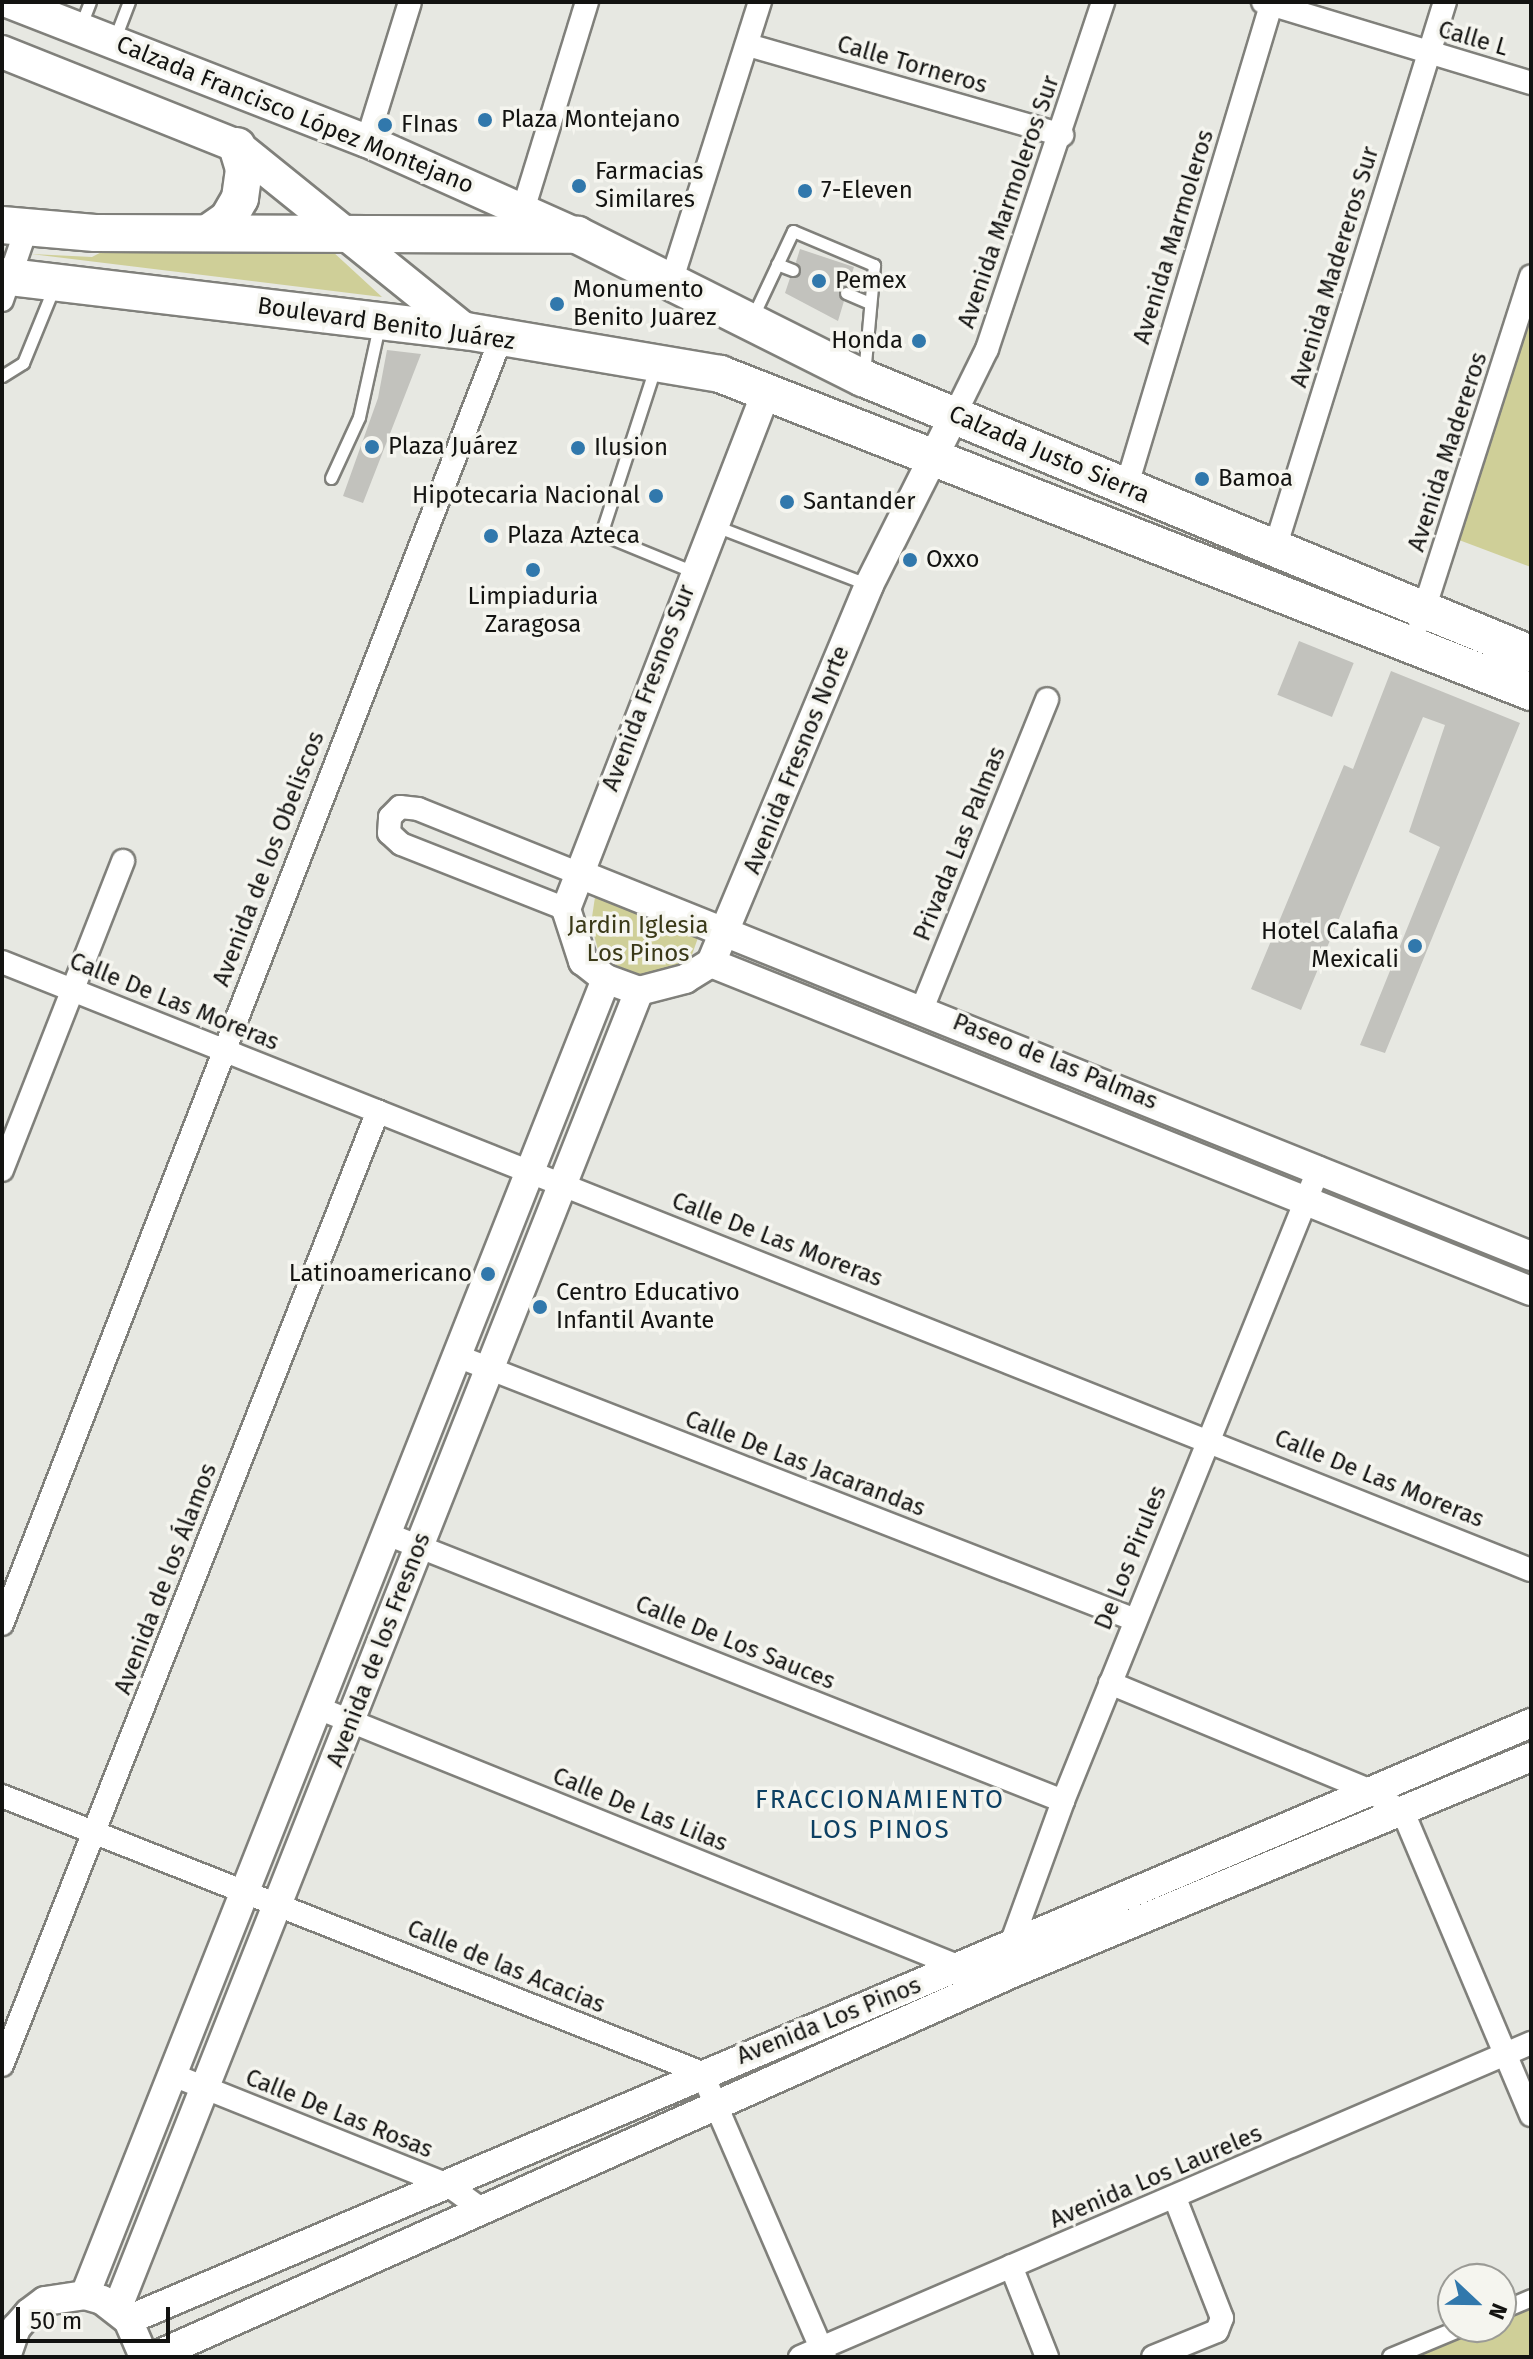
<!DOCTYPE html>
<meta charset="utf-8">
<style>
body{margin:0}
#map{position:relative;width:1533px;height:2359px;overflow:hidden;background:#e7e8e2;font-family:"Fira Sans",sans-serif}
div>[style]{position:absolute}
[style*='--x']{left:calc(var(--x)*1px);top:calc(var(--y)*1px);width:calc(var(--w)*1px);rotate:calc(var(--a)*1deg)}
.green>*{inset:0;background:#cfcf98}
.building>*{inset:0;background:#c2c2bd;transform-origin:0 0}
.roads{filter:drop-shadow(2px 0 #80807b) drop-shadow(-2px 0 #80807b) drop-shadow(0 2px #80807b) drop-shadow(0 -2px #80807b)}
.service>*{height:11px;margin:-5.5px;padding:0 5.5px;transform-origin:5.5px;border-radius:5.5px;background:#fff}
.pedestrian>*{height:16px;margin:-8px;padding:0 8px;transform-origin:8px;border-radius:8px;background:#fff}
.minor>*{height:22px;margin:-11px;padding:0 11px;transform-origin:11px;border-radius:11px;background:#fff}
.tertiary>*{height:28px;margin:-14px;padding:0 14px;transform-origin:14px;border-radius:14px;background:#fff}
.secondary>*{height:32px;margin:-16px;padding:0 16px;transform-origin:16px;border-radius:16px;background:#fff}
.primary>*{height:36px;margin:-18px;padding:0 18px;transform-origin:18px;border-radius:18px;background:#fff}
.dots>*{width:22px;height:22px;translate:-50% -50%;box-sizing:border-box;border:4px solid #f5f5ef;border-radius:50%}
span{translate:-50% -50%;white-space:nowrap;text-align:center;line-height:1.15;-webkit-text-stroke:7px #f5f5ef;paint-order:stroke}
.street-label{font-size:24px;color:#131311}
.poi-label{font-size:24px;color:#131311}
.left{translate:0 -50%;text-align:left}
.right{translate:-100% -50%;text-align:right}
.park-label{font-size:24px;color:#3a3918}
.neighbourhood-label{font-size:26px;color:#0d4063;letter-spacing:2px}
.frame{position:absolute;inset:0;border:4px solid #131311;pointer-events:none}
.north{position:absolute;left:1437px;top:2263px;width:80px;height:80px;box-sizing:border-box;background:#f5f5ef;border:2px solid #9b9b96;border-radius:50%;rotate:112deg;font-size:22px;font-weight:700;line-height:32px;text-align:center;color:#131311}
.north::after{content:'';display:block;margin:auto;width:28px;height:36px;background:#3178ac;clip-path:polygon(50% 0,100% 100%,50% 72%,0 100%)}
.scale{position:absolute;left:16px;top:2307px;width:154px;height:36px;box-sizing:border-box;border:4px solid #131311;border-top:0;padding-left:10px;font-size:24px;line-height:28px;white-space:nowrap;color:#131311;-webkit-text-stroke:6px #f5f5ef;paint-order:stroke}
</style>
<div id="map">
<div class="green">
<div style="clip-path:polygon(113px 246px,332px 251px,382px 297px,31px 254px,92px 257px)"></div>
<div style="clip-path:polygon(1531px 312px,1531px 567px,1459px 540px)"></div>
<div style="clip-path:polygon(608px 891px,699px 935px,689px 963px,658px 974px,636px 975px,600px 957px,591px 924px,595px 897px)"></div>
<div style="clip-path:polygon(1531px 2298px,1531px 2357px,1391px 2357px,1463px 2327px,1501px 2327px,1501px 2311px)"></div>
</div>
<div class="building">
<div style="clip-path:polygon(800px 249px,854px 267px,848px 285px,838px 290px,844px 301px,838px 321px,785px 293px,790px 278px,801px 272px,796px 262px)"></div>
<div style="clip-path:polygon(387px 350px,421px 354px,363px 503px,343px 496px,378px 398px)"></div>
<div style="left:1299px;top:641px;width:59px;height:58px;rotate:22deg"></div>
<div style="clip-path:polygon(1391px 671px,1520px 723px,1385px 1053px,1360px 1045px,1440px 847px,1409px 832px,1445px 725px,1423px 717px,1301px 1010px,1251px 989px,1344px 765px,1353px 769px)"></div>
</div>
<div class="roads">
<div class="service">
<div style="--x:81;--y:25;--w:25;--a:-69"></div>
<div style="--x:115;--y:38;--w:39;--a:-69"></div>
<div style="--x:777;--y:264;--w:17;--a:21"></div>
<div style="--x:846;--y:293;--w:26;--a:23"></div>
<div style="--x:753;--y:316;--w:94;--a:-64.8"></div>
<div style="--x:793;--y:231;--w:88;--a:22.8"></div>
<div style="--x:874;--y:265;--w:109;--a:95.2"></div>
<div style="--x:655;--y:368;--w:175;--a:108"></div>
<div style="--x:601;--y:534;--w:100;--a:22.2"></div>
<div style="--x:2;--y:376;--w:25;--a:-32"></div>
<div style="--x:23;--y:363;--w:82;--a:-67.8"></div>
<div style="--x:331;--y:478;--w:67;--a:-65.3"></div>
<div style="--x:359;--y:417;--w:93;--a:-77.6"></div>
<div style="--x:713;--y:525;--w:167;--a:21"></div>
</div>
<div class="pedestrian">
<div style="--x:1501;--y:2311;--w:33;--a:-23"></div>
<div style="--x:1391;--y:2357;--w:78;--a:-22.6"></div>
</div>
<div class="minor">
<div style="--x:1263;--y:2;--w:280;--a:16.8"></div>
<div style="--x:748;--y:45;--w:327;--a:16"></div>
<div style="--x:367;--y:141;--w:145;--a:-72.8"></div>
<div style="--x:519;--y:223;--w:231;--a:-72.9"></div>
<div style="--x:672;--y:279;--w:291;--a:-72.4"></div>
<div style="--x:2;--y:300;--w:77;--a:-71.1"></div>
<div style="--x:955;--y:414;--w:72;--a:-63.8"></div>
<div style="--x:987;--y:349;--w:366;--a:-71.5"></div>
<div style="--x:1126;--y:488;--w:507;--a:-73.28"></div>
<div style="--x:1275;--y:548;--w:572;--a:-72.71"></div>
<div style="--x:1420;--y:622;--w:363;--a:-72.2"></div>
<div style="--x:566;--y:909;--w:177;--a:-158.5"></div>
<div style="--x:401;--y:844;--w:16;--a:-137"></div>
<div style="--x:389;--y:833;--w:16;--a:-86"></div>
<div style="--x:390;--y:817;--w:14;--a:-45"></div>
<div style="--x:400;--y:807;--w:18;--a:6"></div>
<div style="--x:418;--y:809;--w:171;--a:21.9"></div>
<div style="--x:2;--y:962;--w:1645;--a:21.69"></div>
<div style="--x:922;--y:1009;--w:334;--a:-68"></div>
<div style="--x:2;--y:1170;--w:332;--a:-68.6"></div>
<div style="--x:457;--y:1356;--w:728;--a:21.27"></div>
<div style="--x:387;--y:1534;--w:727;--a:21.55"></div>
<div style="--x:2;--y:1624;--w:1379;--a:-68.79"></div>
<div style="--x:1110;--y:1683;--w:279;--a:22.5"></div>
<div style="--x:1368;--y:1790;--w:41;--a:32.2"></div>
<div style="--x:1403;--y:1812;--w:329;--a:67.1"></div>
<div style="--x:318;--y:1708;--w:692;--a:21.97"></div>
<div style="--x:960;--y:1967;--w:8;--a:67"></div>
<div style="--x:2;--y:1796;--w:753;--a:21.59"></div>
<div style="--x:702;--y:2073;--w:309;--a:66.6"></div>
<div style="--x:1013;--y:1955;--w:11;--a:-100"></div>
<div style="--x:1011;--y:1944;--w:152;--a:-70"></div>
<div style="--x:1063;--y:1801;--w:683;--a:-67.98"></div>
<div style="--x:2;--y:2065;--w:1025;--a:-68.49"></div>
<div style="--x:173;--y:2075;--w:296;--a:21.8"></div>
<div style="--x:448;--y:2185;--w:41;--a:36"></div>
<div style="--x:1011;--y:2266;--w:98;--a:68.4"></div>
<div style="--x:800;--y:2357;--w:796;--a:-23.25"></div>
<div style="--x:1153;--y:2357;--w:69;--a:-22.1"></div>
<div style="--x:1217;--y:2331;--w:14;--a:-69"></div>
<div style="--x:1222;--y:2318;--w:129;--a:-111.4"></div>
</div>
<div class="tertiary">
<div style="--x:767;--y:390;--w:557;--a:111.17"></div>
<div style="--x:566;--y:909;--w:55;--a:71.9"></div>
<div style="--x:583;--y:961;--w:29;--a:38"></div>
<div style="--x:606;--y:979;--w:35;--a:20"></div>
<div style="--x:639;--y:991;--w:48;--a:-14.6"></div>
<div style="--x:685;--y:979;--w:31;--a:-32"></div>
<div style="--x:711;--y:963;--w:410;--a:-67.3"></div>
<div style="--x:869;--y:585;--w:191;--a:-63.3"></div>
<div style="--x:577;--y:873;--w:1028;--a:21.87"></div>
<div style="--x:711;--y:963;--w:883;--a:21.8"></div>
<div style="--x:85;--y:2295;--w:1415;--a:-68.4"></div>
<div style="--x:117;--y:2309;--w:1418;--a:-68.39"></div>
<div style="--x:128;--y:2320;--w:1525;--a:-23.05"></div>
<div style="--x:6;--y:2357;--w:31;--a:-71"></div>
<div style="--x:16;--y:2328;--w:20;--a:-49"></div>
<div style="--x:29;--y:2313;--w:20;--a:-37"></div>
<div style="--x:45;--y:2301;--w:40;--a:-8.5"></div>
<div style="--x:85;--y:2295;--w:18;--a:16"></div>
<div style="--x:102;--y:2300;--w:33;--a:38"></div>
<div style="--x:128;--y:2320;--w:40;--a:66.6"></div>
<div style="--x:153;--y:2357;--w:944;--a:-24.07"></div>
<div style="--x:1015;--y:1972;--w:559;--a:-22.62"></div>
</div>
<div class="secondary">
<div style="--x:10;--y:2;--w:383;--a:21.3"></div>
<div style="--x:367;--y:141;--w:230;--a:24.1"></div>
<div style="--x:2;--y:52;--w:253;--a:21.8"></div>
<div style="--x:237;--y:146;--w:294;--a:38.9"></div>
</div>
<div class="primary">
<div style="--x:2;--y:225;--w:93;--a:4.9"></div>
<div style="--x:95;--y:233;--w:482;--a:0.2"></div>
<div style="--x:577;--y:235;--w:320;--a:26.6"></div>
<div style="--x:863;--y:378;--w:723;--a:22.45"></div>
<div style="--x:208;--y:233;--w:24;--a:-35"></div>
<div style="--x:228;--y:219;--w:24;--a:-60"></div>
<div style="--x:240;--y:198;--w:29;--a:-82"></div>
<div style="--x:244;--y:169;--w:24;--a:-107"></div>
<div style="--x:2;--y:276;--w:467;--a:6.8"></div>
<div style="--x:466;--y:331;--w:258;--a:9.6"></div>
<div style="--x:720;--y:374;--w:871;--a:21.41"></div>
</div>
</div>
<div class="dots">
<div style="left:485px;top:120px;background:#3178ac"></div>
<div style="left:385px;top:125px;background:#3178ac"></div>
<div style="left:579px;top:186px;background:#3178ac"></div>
<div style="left:805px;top:191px;background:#3178ac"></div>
<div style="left:819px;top:281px;background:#3178ac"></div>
<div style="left:557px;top:304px;background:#3178ac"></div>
<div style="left:919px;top:341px;background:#3178ac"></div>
<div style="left:372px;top:447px;background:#3178ac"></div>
<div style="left:578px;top:448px;background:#3178ac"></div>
<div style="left:1202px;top:479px;background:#3178ac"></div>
<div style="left:656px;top:496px;background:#3178ac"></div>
<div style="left:787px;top:502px;background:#3178ac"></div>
<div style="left:491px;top:536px;background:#3178ac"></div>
<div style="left:910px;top:560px;background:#3178ac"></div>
<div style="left:533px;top:570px;background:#3178ac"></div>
<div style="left:1415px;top:946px;background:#3178ac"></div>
<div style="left:488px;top:1274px;background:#3178ac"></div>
<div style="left:540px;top:1307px;background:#3178ac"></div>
</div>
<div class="street-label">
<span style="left:1473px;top:39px;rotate:16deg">Calle L</span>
<span style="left:912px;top:65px;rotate:16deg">Calle Torneros</span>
<span style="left:295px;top:115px;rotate:22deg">Calzada Francisco López Montejano</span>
<span style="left:1009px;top:202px;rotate:-71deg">Avenida Marmoleros Sur</span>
<span style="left:1174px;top:237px;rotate:-73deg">Avenida Marmoleros</span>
<span style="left:1335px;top:267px;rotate:-73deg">Avenida Madereros Sur</span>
<span style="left:386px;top:324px;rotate:8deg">Boulevard Benito Juárez</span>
<span style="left:1448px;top:452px;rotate:-72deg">Avenida Madereros</span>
<span style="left:1049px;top:455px;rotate:23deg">Calzada Justo Sierra</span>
<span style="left:649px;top:688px;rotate:-69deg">Avenida Fresnos Sur</span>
<span style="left:797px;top:760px;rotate:-68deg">Avenida Fresnos Norte</span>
<span style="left:960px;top:844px;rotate:-68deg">Privada Las Palmas</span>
<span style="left:269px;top:859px;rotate:-69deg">Avenida de los Obeliscos</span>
<span style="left:174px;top:1002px;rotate:22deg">Calle De Las Moreras</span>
<span style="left:1055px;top:1062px;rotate:22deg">Paseo de las Palmas</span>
<span style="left:777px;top:1240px;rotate:21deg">Calle De Las Moreras</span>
<span style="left:805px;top:1464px;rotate:21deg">Calle De Las Jacarandas</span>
<span style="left:1379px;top:1479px;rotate:22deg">Calle De Las Moreras</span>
<span style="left:1131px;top:1558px;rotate:-68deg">De Los Pirules</span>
<span style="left:166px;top:1579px;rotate:-69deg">Avenida de los Álamos</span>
<span style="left:735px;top:1643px;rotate:22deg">Calle De Los Sauces</span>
<span style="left:379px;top:1650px;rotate:-69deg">Avenida de los Fresnos</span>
<span style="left:640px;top:1810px;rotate:22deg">Calle De Las Lilas</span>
<span style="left:506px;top:1967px;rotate:22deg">Calle de las Acacias</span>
<span style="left:829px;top:2021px;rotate:-22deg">Avenida Los Pinos</span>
<span style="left:339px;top:2114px;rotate:22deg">Calle De Las Rosas</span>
<span style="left:1156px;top:2177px;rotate:-23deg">Avenida Los Laureles</span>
</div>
<div class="poi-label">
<span class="left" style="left:501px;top:120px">Plaza Montejano</span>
<span class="left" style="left:401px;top:125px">FInas</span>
<span class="left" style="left:595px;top:186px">Farmacias<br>Similares</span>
<span class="left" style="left:821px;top:191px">7-Eleven</span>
<span class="left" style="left:835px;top:281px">Pemex</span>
<span class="left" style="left:573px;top:304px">Monumento<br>Benito Juarez</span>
<span class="right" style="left:903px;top:341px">Honda</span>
<span class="left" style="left:388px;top:447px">Plaza Juárez</span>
<span class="left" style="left:594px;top:448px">Ilusion</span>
<span class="left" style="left:1218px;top:479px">Bamoa</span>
<span class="right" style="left:640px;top:496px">Hipotecaria Nacional</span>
<span class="left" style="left:803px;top:502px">Santander</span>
<span class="left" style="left:507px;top:536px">Plaza Azteca</span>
<span class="left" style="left:926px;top:560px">Oxxo</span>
<span style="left:533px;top:611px">Limpiaduria<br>Zaragosa</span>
<span class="right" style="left:1399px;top:946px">Hotel Calafia<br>Mexicali</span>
<span class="right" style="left:472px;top:1274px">Latinoamericano</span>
<span class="left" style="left:556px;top:1307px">Centro Educativo<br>Infantil Avante</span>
</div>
<div class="park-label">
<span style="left:638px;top:940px">Jardin Iglesia<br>Los Pinos</span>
</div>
<div class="neighbourhood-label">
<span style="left:880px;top:1815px">FRACCIONAMIENTO<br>LOS PINOS</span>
</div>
<div class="frame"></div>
<div class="north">N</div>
<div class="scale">50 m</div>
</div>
